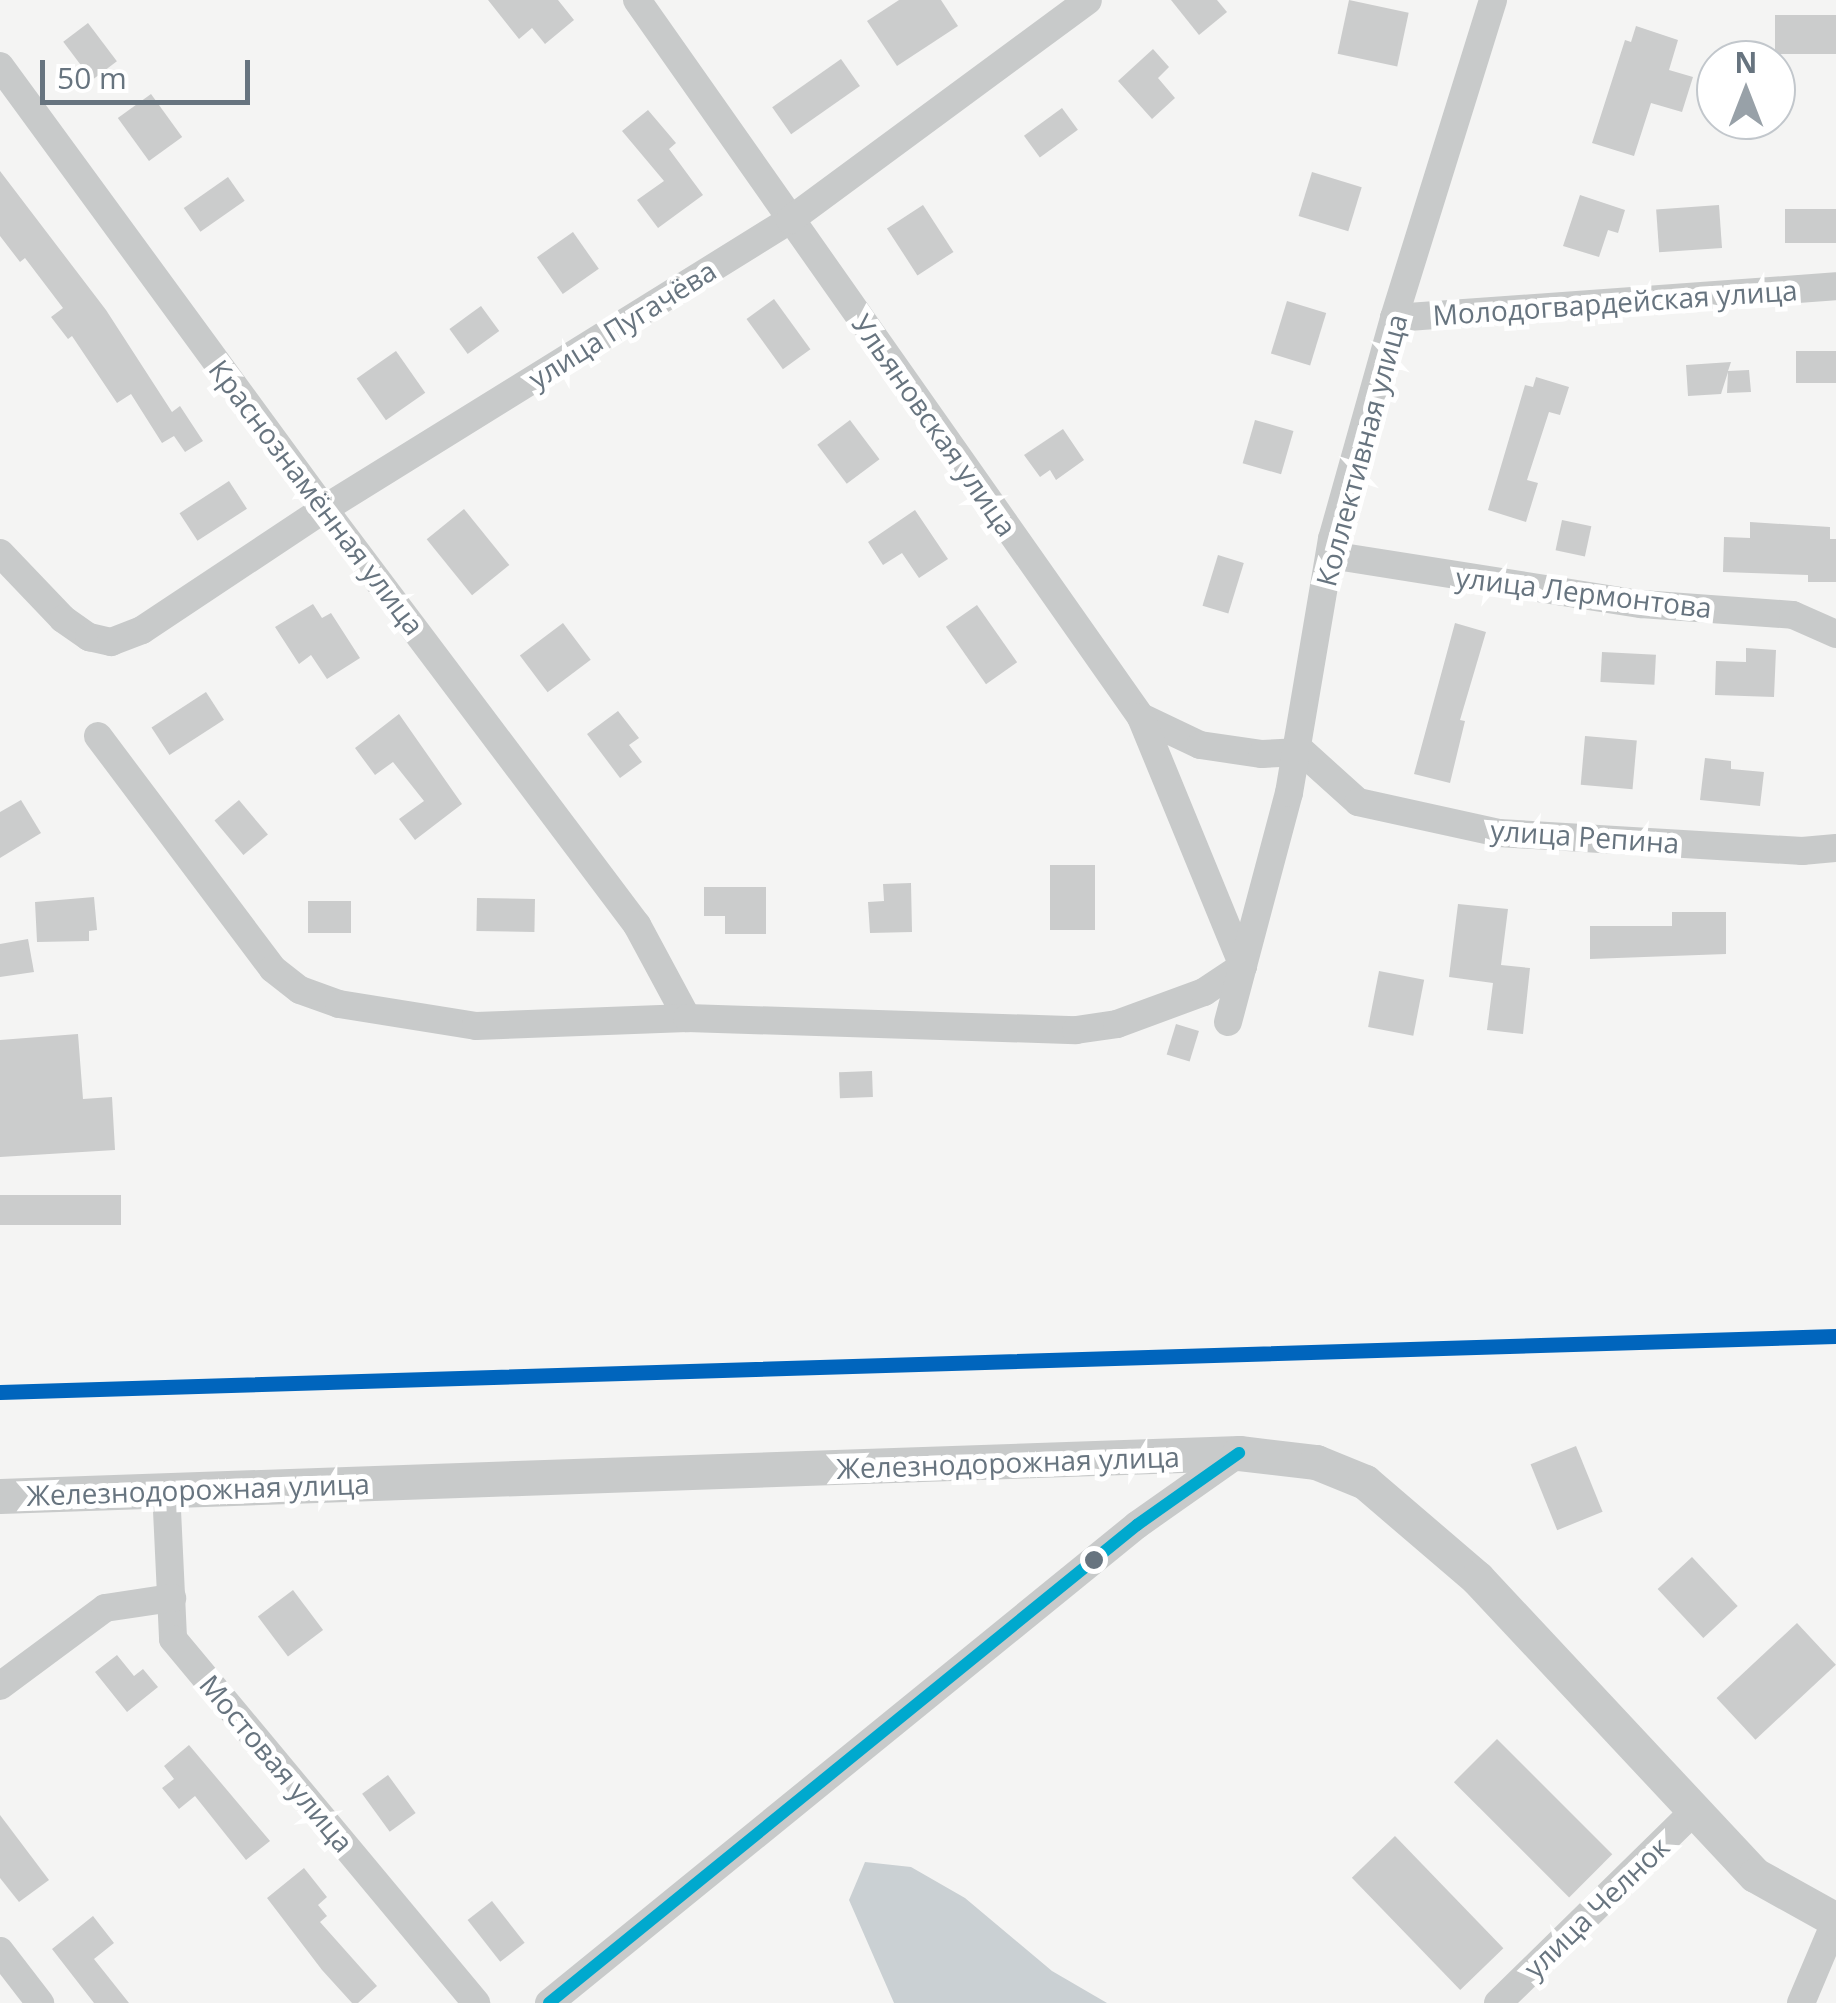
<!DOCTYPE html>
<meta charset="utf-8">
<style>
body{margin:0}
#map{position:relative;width:1836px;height:2003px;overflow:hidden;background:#f4f4f3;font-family:"Open Sans",sans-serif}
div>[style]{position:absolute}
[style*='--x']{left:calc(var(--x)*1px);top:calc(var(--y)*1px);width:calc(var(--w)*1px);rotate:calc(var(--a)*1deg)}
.water>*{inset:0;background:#cad0d3}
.building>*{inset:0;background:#cbcccc;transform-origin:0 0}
.minor>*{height:28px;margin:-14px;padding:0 14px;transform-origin:14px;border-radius:14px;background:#c8caca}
.tertiary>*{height:35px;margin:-17.5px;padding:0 17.5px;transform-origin:17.5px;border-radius:17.5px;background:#c8caca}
.bus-1>*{height:12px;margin:-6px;padding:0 6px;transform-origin:6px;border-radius:6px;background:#00a9ce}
.rail-1>*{height:15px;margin:-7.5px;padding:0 7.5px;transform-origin:7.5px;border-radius:7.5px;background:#0065bd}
.dots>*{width:28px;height:28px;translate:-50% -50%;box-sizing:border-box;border:5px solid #fff;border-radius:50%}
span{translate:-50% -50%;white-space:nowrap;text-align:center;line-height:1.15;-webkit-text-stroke:10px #fff;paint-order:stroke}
.street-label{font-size:28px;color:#67747f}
.north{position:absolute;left:1696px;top:40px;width:100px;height:100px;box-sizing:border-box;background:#fff;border:2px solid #c2c7cc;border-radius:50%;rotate:0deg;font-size:28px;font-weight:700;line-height:40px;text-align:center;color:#67747f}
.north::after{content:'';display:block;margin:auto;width:35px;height:45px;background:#98a1a8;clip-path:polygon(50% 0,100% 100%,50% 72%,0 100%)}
.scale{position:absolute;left:40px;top:60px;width:210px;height:45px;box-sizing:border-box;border:5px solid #67747f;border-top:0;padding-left:12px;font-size:30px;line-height:35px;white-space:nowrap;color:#67747f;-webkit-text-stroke:8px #fff;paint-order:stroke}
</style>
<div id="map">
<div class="water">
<div style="clip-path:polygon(865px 1862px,911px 1867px,965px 1898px,1052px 1971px,1107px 2003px,894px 2003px,849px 1900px)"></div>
</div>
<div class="building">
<div style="clip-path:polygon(488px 0,558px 0,574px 20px,545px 44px,532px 28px,519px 39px)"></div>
<div style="clip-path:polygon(899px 0,941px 0,958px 26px,897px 66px,867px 21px)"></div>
<div style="clip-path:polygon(1171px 0,1217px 0,1227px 12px,1199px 35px)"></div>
<div style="left:1349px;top:0;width:61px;height:55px;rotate:12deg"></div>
<div style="left:1836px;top:15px;width:39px;height:61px;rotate:90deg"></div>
<div style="left:88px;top:23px;width:48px;height:31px;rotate:53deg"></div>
<div style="clip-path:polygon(1636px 26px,1678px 40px,1669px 70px,1693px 77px,1682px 112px,1651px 103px,1634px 156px,1592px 143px,1625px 40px,1631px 42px)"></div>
<div style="clip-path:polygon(1153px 49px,1169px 67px,1158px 78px,1175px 98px,1152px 119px,1118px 81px)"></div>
<div style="left:841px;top:59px;width:33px;height:84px;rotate:55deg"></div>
<div style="left:151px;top:94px;width:53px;height:41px;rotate:54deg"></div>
<div style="left:1062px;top:108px;width:27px;height:47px;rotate:54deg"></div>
<div style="clip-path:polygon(648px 110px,676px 143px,669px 149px,703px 195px,658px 228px,637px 200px,664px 181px,622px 131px)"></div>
<div style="clip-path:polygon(0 171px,106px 310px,172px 412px,180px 406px,203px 441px,185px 452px,174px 436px,162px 443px,131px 394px,117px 403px,72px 336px,68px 339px,51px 317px,63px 308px,25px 258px,20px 262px,0 236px)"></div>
<div style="left:1312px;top:172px;width:52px;height:46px;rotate:17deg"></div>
<div style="left:228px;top:177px;width:29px;height:54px;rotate:55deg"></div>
<div style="clip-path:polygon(1580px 195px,1625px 210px,1618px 233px,1608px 230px,1599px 257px,1563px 246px)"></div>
<div style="left:923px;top:205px;width:56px;height:43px;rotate:57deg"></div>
<div style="left:1719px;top:205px;width:43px;height:63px;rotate:86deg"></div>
<div style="left:1836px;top:209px;width:34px;height:51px;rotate:90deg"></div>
<div style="left:573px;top:232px;width:45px;height:44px;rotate:55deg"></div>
<div style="left:774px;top:299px;width:62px;height:34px;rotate:54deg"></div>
<div style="left:1287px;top:301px;width:41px;height:55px;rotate:17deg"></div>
<div style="left:481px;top:306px;width:31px;height:39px;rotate:54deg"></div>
<div style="left:396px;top:351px;width:51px;height:48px;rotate:55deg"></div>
<div style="left:1836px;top:351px;width:32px;height:40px;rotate:90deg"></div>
<div style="clip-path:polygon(1731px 362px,1728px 371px,1749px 370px,1751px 392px,1727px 393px,1728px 372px,1721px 394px,1688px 396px,1686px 365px)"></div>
<div style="clip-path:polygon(1536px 377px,1569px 387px,1560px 415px,1549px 412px,1527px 480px,1538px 483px,1526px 522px,1488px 510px,1525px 385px,1533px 387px)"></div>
<div style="left:850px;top:420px;width:49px;height:41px;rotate:53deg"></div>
<div style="left:1255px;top:420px;width:40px;height:45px;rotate:16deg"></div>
<div style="clip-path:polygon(1063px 429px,1084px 460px,1056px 480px,1050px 470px,1040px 477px,1024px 455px)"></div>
<div style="left:229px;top:481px;width:33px;height:59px;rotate:57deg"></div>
<div style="left:464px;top:509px;width:72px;height:48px;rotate:51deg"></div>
<div style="clip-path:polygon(915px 510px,948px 559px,919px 578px,902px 553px,883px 565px,868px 542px)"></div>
<div style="left:1562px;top:520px;width:30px;height:31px;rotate:12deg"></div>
<div style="clip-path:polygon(1750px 522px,1830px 527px,1830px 539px,1836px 539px,1836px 582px,1808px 582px,1808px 575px,1723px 572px,1724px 537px,1750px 538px)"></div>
<div style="left:1218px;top:555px;width:27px;height:53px;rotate:17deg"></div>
<div style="clip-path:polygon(313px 604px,322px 618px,331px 613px,360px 658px,327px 679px,311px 655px,299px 664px,275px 627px)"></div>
<div style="left:977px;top:605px;width:70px;height:38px;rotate:55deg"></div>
<div style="left:563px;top:623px;width:46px;height:54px;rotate:53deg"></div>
<div style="clip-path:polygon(1455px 623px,1486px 632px,1460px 720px,1465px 721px,1450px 783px,1414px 774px)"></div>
<div style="clip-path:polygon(1746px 648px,1776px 650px,1774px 697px,1715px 695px,1716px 661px,1746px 662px)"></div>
<div style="left:1602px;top:652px;width:54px;height:30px;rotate:3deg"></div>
<div style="left:206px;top:692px;width:33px;height:65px;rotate:57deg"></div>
<div style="clip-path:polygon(618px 711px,639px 738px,629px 745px,642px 762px,620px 778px,587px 734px)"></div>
<div style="clip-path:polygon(399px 714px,462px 804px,415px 840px,399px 819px,424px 801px,393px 762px,375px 775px,355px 748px)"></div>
<div style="left:1585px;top:736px;width:52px;height:49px;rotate:5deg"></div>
<div style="clip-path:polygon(1705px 758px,1731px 761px,1731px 769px,1764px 772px,1760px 806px,1700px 800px)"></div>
<div style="clip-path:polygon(21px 800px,41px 833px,0 858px,0 812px)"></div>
<div style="left:239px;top:800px;width:45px;height:32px;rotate:50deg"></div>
<div style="left:1050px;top:865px;width:45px;height:65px"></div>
<div style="clip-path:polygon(911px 883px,912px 932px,870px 933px,868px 902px,884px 901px,883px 884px)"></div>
<div style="clip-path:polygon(704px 887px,766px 887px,766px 934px,725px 934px,725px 916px,704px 916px)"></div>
<div style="clip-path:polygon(94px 897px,97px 930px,89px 931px,89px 941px,37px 942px,35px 902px)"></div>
<div style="left:477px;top:898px;width:58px;height:33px;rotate:1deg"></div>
<div style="left:308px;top:901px;width:43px;height:32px"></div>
<div style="clip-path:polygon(1458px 904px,1508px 909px,1501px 965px,1530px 968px,1523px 1034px,1487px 1030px,1493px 983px,1449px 977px)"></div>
<div style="clip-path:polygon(1672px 912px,1726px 912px,1726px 954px,1590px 959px,1590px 926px,1672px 926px)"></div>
<div style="clip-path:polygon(28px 939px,34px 972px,0 977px,0 944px)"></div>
<div style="left:1379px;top:971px;width:46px;height:57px;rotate:11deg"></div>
<div style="left:1176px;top:1024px;width:24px;height:32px;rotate:17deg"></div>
<div style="clip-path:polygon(78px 1034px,83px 1099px,112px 1097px,115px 1150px,0 1157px,0 1040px)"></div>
<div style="left:872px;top:1071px;width:26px;height:33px;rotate:88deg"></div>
<div style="left:121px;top:1195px;width:30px;height:121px;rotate:90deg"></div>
<div style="left:1576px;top:1446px;width:71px;height:49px;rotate:68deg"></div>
<div style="left:1692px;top:1557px;width:67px;height:47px;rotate:47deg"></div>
<div style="left:293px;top:1590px;width:50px;height:44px;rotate:53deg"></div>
<div style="left:1797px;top:1623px;width:57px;height:110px;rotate:47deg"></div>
<div style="clip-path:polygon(117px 1655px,134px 1676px,143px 1669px,158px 1687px,127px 1712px,95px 1672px)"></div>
<div style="left:1497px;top:1739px;width:163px;height:61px;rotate:45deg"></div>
<div style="clip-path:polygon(189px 1745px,270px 1841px,246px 1860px,195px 1796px,179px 1809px,162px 1788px,174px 1779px,164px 1766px)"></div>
<div style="left:388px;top:1775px;width:47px;height:32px;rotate:54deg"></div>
<div style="clip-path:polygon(0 1815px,49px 1880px,19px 1902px,0 1878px)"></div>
<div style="left:1395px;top:1836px;width:156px;height:60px;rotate:46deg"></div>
<div style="clip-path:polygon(304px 1868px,327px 1897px,318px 1905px,327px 1916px,320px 1922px,377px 1986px,358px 2003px,352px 2003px,322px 1970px,267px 1898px)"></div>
<div style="left:492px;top:1901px;width:53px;height:31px;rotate:52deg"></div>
<div style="clip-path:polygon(93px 1916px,114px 1943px,94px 1959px,129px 2003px,94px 2003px,52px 1949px)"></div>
</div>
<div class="minor">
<div style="--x:637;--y:0;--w:876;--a:54.9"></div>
<div style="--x:1141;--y:717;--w:65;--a:25.4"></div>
<div style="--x:1200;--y:745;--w:63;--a:8.3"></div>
<div style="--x:1262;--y:754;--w:34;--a:-3"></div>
<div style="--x:0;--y:66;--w:549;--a:53.82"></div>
<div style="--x:324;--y:509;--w:521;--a:53.04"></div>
<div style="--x:637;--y:925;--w:106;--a:61.7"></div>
<div style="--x:1394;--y:318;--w:443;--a:-4.1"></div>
<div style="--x:0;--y:553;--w:91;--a:46.3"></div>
<div style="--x:63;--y:619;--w:32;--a:35"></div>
<div style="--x:89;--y:637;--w:23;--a:13"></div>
<div style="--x:111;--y:642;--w:33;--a:-21"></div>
<div style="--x:142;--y:630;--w:219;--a:-33.6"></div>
<div style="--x:324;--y:509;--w:548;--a:-31.81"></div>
<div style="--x:790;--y:220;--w:370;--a:-36.4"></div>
<div style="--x:1330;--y:555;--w:315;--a:9"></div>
<div style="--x:1641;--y:604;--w:152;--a:4.1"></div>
<div style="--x:1793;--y:615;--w:47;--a:23.8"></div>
<div style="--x:98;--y:736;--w:291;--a:53.1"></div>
<div style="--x:273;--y:969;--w:34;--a:38"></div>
<div style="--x:300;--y:990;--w:41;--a:19.7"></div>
<div style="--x:339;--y:1004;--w:139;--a:9.1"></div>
<div style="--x:476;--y:1026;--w:211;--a:-2.2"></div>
<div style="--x:687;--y:1018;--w:389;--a:1.8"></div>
<div style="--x:1076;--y:1030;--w:41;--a:-8.3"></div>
<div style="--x:1117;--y:1024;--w:93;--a:-20.2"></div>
<div style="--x:1204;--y:992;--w:47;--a:-33.7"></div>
<div style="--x:1243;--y:966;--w:269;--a:-112.3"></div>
<div style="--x:1297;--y:747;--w:82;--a:42"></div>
<div style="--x:1358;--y:802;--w:144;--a:12.4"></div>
<div style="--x:1499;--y:833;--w:304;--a:3.4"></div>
<div style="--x:1802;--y:851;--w:34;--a:-5"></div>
<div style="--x:1228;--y:1022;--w:237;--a:-75.1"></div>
<div style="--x:1289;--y:793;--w:258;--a:-80.4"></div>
<div style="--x:1332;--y:539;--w:230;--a:-74.3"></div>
<div style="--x:1394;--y:318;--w:333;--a:-72.7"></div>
<div style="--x:166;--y:1489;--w:150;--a:87.3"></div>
<div style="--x:173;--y:1639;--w:474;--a:50.2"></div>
<div style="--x:0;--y:1686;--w:131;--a:-36.6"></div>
<div style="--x:105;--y:1608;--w:68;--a:-8.5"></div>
<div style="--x:0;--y:1951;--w:66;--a:52.4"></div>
<div style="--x:549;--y:2003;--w:758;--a:-39.11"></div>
<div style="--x:1137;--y:1525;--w:125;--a:-35.2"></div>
<div style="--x:1498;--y:2003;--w:274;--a:-44.4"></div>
<div style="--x:1801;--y:2003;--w:90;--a:-67.1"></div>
</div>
<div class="tertiary">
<div style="--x:0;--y:1496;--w:1240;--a:-1.99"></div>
<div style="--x:1239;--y:1453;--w:78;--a:6.7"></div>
<div style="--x:1316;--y:1462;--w:53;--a:22.2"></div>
<div style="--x:1365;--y:1482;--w:148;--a:40.6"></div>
<div style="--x:1477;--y:1578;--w:407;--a:46.9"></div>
<div style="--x:1755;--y:1875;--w:93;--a:29.1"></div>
</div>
<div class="bus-1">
<div style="--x:549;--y:2003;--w:758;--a:-39.11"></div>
<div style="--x:1137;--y:1525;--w:125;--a:-35.2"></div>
</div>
<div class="rail-1">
<div style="--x:0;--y:1392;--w:1837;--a:-1.75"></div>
</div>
<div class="dots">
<div style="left:1094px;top:1560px;background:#67747f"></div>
</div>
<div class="street-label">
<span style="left:1615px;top:302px;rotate:-4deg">Молодогвардейская улица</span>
<span style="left:622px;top:324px;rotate:-32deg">улица Пугачёва</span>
<span style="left:935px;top:425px;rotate:55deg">Ульяновская улица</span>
<span style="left:1361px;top:450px;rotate:-75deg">Коллективная улица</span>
<span style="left:317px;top:497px;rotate:53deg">Краснознамённая улица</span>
<span style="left:1584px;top:592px;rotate:7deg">улица Лермонтова</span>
<span style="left:1585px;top:836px;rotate:4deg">улица Репина</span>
<span style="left:1008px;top:1462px;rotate:-2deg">Железнодорожная улица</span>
<span style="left:198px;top:1489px;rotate:-2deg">Железнодорожная улица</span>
<span style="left:277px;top:1763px;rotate:50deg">Мостовая улица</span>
<span style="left:1596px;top:1907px;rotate:-44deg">улица Челнок</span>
</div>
<div class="north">N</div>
<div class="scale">50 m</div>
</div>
